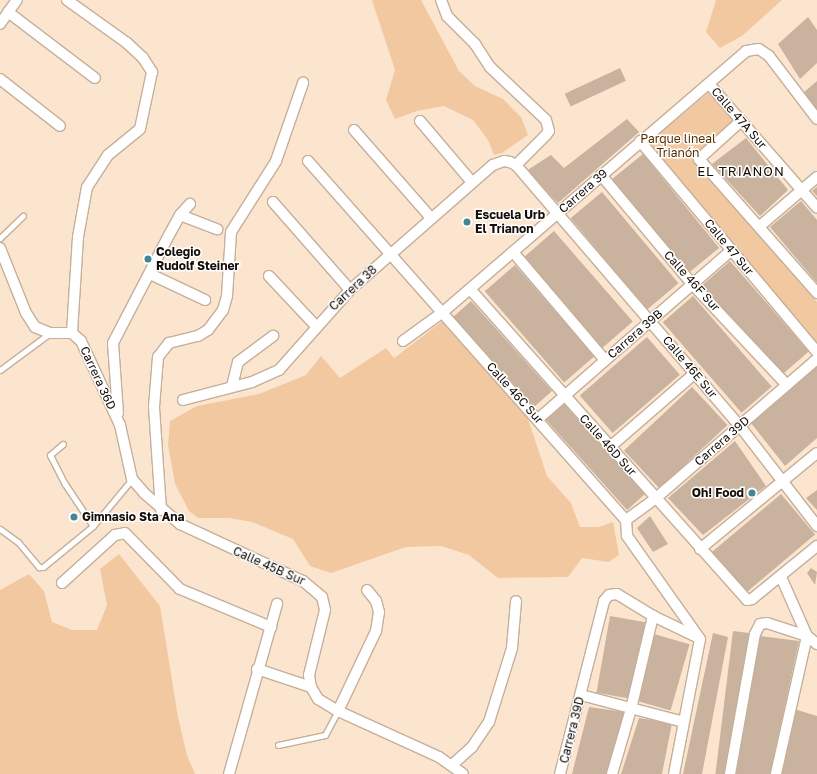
<!DOCTYPE html>
<meta charset="utf-8">
<style>
body{margin:0}
#map{position:relative;width:817px;height:774px;overflow:hidden;background:#fce5cf;font-family:"Golos Text",sans-serif}
div>[style]{position:absolute}
[style*='--x']{left:calc(var(--x)*1px);top:calc(var(--y)*1px);width:calc(var(--w)*1px);rotate:calc(var(--a)*1deg)}
.green>*{inset:0;background:#f2c8a1}
.building>*{inset:0;background:#c9b29e;transform-origin:0 0}
.roads{filter:drop-shadow(1px 0 #c5af9a) drop-shadow(-1px 0 #c5af9a) drop-shadow(0 1px #c5af9a) drop-shadow(0 -1px #c5af9a)}
.lane>*{height:5px;margin:-2.5px;padding:0 2.5px;transform-origin:2.5px;border-radius:2.5px;background:#fff}
.street>*{height:10px;margin:-5px;padding:0 5px;transform-origin:5px;border-radius:5px;background:#fff}
.dots>*{width:11px;height:11px;translate:-50% -50%;box-sizing:border-box;border:2px solid #fff;border-radius:50%}
span{translate:-50% -50%;white-space:nowrap;text-align:center;line-height:1.15;-webkit-text-stroke:3px #fff;paint-order:stroke}
.street-label{font-size:12px;color:#150d07}
.park-label{font-size:12px;color:#552e00}
.poi-label{font-size:12px;color:#150d07;font-weight:700}
.left{translate:0 -50%;text-align:left}
.right{translate:-100% -50%;text-align:right}
.neighbourhood-label{font-size:13px;color:#150d07;letter-spacing:1px}
</style>
<div id="map">
<div class="green">
<div style="clip-path:polygon(372px 0,421px 0,459px 71px,475px 86px,503px 99px,521px 117px,528px 135px,502px 153px,494px 155px,488px 140px,473px 120px,444px 106px,417px 111px,395px 119px,386px 100px,395px 70px)"></div>
<div style="clip-path:polygon(716px 0,782px 0,742px 36px,720px 48px,706px 32px)"></div>
<div style="clip-path:polygon(708px 93px,735px 122px,695px 159px,817px 302px,817px 343px,647px 144px)"></div>
<div style="clip-path:polygon(444px 320px,526px 413px,547px 476px,571px 503px,580px 527px,599px 527px,613px 522px,619px 555px,609px 562px,582px 558px,568px 577px,498px 578px,469px 555px,441px 546px,406px 547px,331px 573px,310px 566px,293px 539px,252px 522px,229px 518px,198px 518px,189px 511px,175px 484px,168px 445px,170px 421px,197px 406px,259px 394px,306px 375px,321px 356px,340px 378px,386px 348px,394px 358px)"></div>
<div style="clip-path:polygon(119px 554px,160px 606px,178px 717px,187px 755px,195px 774px,0 774px,0 590px,29px 574px,44px 591px,52px 622px,72px 630px,97px 630px,107px 605px,100px 569px)"></div>
</div>
<div class="building">
<div style="clip-path:polygon(808px 17px,817px 30px,817px 63px,800px 79px,778px 44px)"></div>
<div style="left:620px;top:68px;width:14px;height:61px;rotate:65deg"></div>
<div style="clip-path:polygon(817px 81px,817px 111px,803px 93px)"></div>
<div style="clip-path:polygon(627px 119px,639px 132px,558px 203px,526px 171px,551px 155px,564px 168px)"></div>
<div style="clip-path:polygon(746px 138px,788px 190px,760px 216px,712px 164px)"></div>
<div style="left:643px;top:154px;width:121px;height:40px;rotate:51deg"></div>
<div style="clip-path:polygon(817px 187px,817px 196px,812px 191px)"></div>
<div style="left:602px;top:192px;width:119px;height:41px;rotate:50deg"></div>
<div style="clip-path:polygon(801px 201px,817px 220px,817px 283px,770px 227px)"></div>
<div style="left:554px;top:231px;width:120px;height:40px;rotate:49deg"></div>
<div style="left:730px;top:261px;width:120px;height:38px;rotate:49deg"></div>
<div style="left:515px;top:265px;width:121px;height:40px;rotate:49deg"></div>
<div style="left:693px;top:296px;width:120px;height:40px;rotate:49deg"></div>
<div style="left:471px;top:301px;width:121px;height:24px;rotate:48deg"></div>
<div style="left:647px;top:337px;width:50px;height:89px;rotate:49deg"></div>
<div style="clip-path:polygon(817px 366px,817px 438px,785px 466px,751px 423px)"></div>
<div style="left:692px;top:387px;width:52px;height:93px;rotate:47deg"></div>
<div style="left:564px;top:404px;width:121px;height:24px;rotate:48deg"></div>
<div style="clip-path:polygon(735px 441px,766px 486px,703px 535px,668px 498px)"></div>
<div style="clip-path:polygon(817px 490px,817px 510px,806px 498px)"></div>
<div style="left:781px;top:494px;width:53px;height:93px;rotate:50deg"></div>
<div style="clip-path:polygon(650px 516px,668px 544px,653px 552px,637px 528px)"></div>
<div style="clip-path:polygon(811px 568px,817px 572px,815px 585px,807px 573px)"></div>
<div style="left:610px;top:616px;width:36px;height:78px;rotate:10deg"></div>
<div style="left:733px;top:631px;width:16px;height:146px;rotate:7deg"></div>
<div style="clip-path:polygon(713px 633px,728px 637px,702px 774px,683px 774px)"></div>
<div style="left:654px;top:634px;width:37px;height:69px;rotate:16deg"></div>
<div style="clip-path:polygon(760px 636px,799px 641px,770px 774px,734px 774px)"></div>
<div style="clip-path:polygon(589px 707px,624px 712px,609px 774px,572px 774px)"></div>
<div style="clip-path:polygon(794px 709px,817px 716px,817px 774px,782px 774px)"></div>
<div style="clip-path:polygon(639px 718px,672px 723px,662px 774px,621px 774px)"></div>
</div>
<div class="roads">
<div class="lane">
<div style="--x:0;--y:238;--w:32;--a:-44"></div>
<div style="--x:0;--y:370;--w:62;--a:-36.5"></div>
<div style="--x:63;--y:444;--w:17;--a:140"></div>
<div style="--x:50;--y:455;--w:33;--a:63"></div>
<div style="--x:65;--y:484;--w:50;--a:56.3"></div>
<div style="--x:0;--y:529;--w:22;--a:36"></div>
<div style="--x:18;--y:542;--w:33;--a:50"></div>
<div style="--x:39;--y:567;--w:4;--a:0"></div>
<div style="--x:43;--y:567;--w:65;--a:-39.4"></div>
<div style="--x:93;--y:526;--w:61;--a:-50.3"></div>
<div style="--x:278;--y:745;--w:48;--a:-12"></div>
<div style="--x:325;--y:735;--w:27;--a:-62"></div>
</div>
<div class="street">
<div style="--x:67;--y:0;--w:74;--a:35.6"></div>
<div style="--x:127;--y:43;--w:22;--a:43"></div>
<div style="--x:143;--y:58;--w:17;--a:57"></div>
<div style="--x:152;--y:72;--w:58;--a:101.9"></div>
<div style="--x:140;--y:129;--w:41;--a:140.9"></div>
<div style="--x:108;--y:155;--w:38;--a:123"></div>
<div style="--x:87;--y:187;--w:51;--a:100.2"></div>
<div style="--x:78;--y:237;--w:96;--a:93.6"></div>
<div style="--x:441;--y:0;--w:17;--a:69"></div>
<div style="--x:447;--y:16;--w:40;--a:45"></div>
<div style="--x:475;--y:44;--w:27;--a:57"></div>
<div style="--x:490;--y:67;--w:77;--a:43.4"></div>
<div style="--x:546;--y:120;--w:11;--a:75"></div>
<div style="--x:549;--y:131;--w:5;--a:127"></div>
<div style="--x:546;--y:135;--w:42;--a:135"></div>
<div style="--x:8;--y:12;--w:109;--a:37.2"></div>
<div style="--x:0;--y:24;--w:29;--a:-55"></div>
<div style="--x:0;--y:79;--w:76;--a:38.1"></div>
<div style="--x:709;--y:84;--w:164;--a:48.9"></div>
<div style="--x:420;--y:121;--w:80;--a:49.6"></div>
<div style="--x:741;--y:121;--w:57;--a:137.9"></div>
<div style="--x:699;--y:159;--w:179;--a:48.6"></div>
<div style="--x:354;--y:130;--w:117;--a:48.8"></div>
<div style="--x:640;--y:141;--w:275;--a:50"></div>
<div style="--x:308;--y:161;--w:480;--a:48.5"></div>
<div style="--x:626;--y:520;--w:16;--a:86"></div>
<div style="--x:627;--y:536;--w:126;--a:54.7"></div>
<div style="--x:601;--y:175;--w:143;--a:50.1"></div>
<div style="--x:693;--y:285;--w:137;--a:46.8"></div>
<div style="--x:273;--y:202;--w:117;--a:48.8"></div>
<div style="--x:180;--y:215;--w:40;--a:21"></div>
<div style="--x:760;--y:226;--w:75;--a:-40.7"></div>
<div style="--x:0;--y:248;--w:70;--a:68.2"></div>
<div style="--x:26;--y:313;--w:17;--a:57"></div>
<div style="--x:35;--y:327;--w:16;--a:22"></div>
<div style="--x:50;--y:333;--w:22;--a:0"></div>
<div style="--x:72;--y:333;--w:12;--a:42"></div>
<div style="--x:81;--y:341;--w:93;--a:65.1"></div>
<div style="--x:120;--y:425;--w:55;--a:77.5"></div>
<div style="--x:132;--y:479;--w:18;--a:49"></div>
<div style="--x:144;--y:493;--w:48;--a:40.7"></div>
<div style="--x:180;--y:524;--w:136;--a:24.9"></div>
<div style="--x:303;--y:581;--w:25;--a:40"></div>
<div style="--x:322;--y:597;--w:13;--a:77"></div>
<div style="--x:325;--y:610;--w:67;--a:103.8"></div>
<div style="--x:309;--y:675;--w:12;--a:81"></div>
<div style="--x:311;--y:687;--w:14;--a:60"></div>
<div style="--x:318;--y:699;--w:23;--a:31"></div>
<div style="--x:338;--y:711;--w:111;--a:24.5"></div>
<div style="--x:439;--y:757;--w:29;--a:35"></div>
<div style="--x:513;--y:252;--w:142;--a:49.6"></div>
<div style="--x:150;--y:274;--w:61;--a:25.3"></div>
<div style="--x:269;--y:276;--w:69;--a:46.8"></div>
<div style="--x:470;--y:289;--w:416;--a:48.3"></div>
<div style="--x:747;--y:600;--w:5;--a:-11"></div>
<div style="--x:752;--y:599;--w:84;--a:-39.2"></div>
<div style="--x:403;--y:341;--w:49;--a:-35.9"></div>
<div style="--x:443;--y:312;--w:400;--a:-40.7"></div>
<div style="--x:746;--y:51;--w:13;--a:-9"></div>
<div style="--x:759;--y:49;--w:12;--a:35"></div>
<div style="--x:769;--y:56;--w:79;--a:52.7"></div>
<div style="--x:232;--y:386;--w:25;--a:-76"></div>
<div style="--x:238;--y:362;--w:44;--a:-36.6"></div>
<div style="--x:183;--y:400;--w:71;--a:-14.6"></div>
<div style="--x:252;--y:382;--w:30;--a:-24"></div>
<div style="--x:279;--y:370;--w:107;--a:-48.4"></div>
<div style="--x:350;--y:290;--w:190;--a:-41.2"></div>
<div style="--x:493;--y:165;--w:12;--a:-20"></div>
<div style="--x:504;--y:161;--w:6;--a:9"></div>
<div style="--x:510;--y:162;--w:7;--a:27"></div>
<div style="--x:516;--y:165;--w:343;--a:49.4"></div>
<div style="--x:739;--y:425;--w:128;--a:52.3"></div>
<div style="--x:118;--y:413;--w:70;--a:-94.1"></div>
<div style="--x:113;--y:343;--w:122;--a:-62.6"></div>
<div style="--x:169;--y:235;--w:23;--a:-61"></div>
<div style="--x:180;--y:215;--w:15;--a:-48"></div>
<div style="--x:538;--y:419;--w:257;--a:-41.1"></div>
<div style="--x:610;--y:447;--w:113;--a:-41"></div>
<div style="--x:161;--y:510;--w:103;--a:-93.9"></div>
<div style="--x:154;--y:407;--w:50;--a:-85.4"></div>
<div style="--x:158;--y:357;--w:18;--a:-52"></div>
<div style="--x:169;--y:343;--w:30;--a:-14"></div>
<div style="--x:198;--y:336;--w:12;--a:-31"></div>
<div style="--x:208;--y:330;--w:25;--a:-53"></div>
<div style="--x:223;--y:310;--w:15;--a:-74"></div>
<div style="--x:227;--y:296;--w:64;--a:-86.4"></div>
<div style="--x:231;--y:232;--w:84;--a:-57.6"></div>
<div style="--x:276;--y:161;--w:83;--a:-70.9"></div>
<div style="--x:626;--y:520;--w:37;--a:-36"></div>
<div style="--x:656;--y:498;--w:213;--a:-40.8"></div>
<div style="--x:700;--y:549;--w:151;--a:-39.4"></div>
<div style="--x:781;--y:577;--w:64;--a:66.2"></div>
<div style="--x:807;--y:636;--w:13;--a:39"></div>
<div style="--x:62;--y:583;--w:72;--a:-42.2"></div>
<div style="--x:115;--y:535;--w:10;--a:-11"></div>
<div style="--x:125;--y:533;--w:78;--a:45.5"></div>
<div style="--x:180;--y:589;--w:99;--a:22.7"></div>
<div style="--x:257;--y:669;--w:57;--a:18.4"></div>
<div style="--x:581;--y:695;--w:106;--a:14.7"></div>
<div style="--x:338;--y:711;--w:89;--a:-64.6"></div>
<div style="--x:376;--y:631;--w:19;--a:-81"></div>
<div style="--x:379;--y:612;--w:11;--a:-105"></div>
<div style="--x:376;--y:601;--w:14;--a:-129"></div>
<div style="--x:452;--y:765;--w:27;--a:-42"></div>
<div style="--x:472;--y:747;--w:30;--a:-56"></div>
<div style="--x:489;--y:722;--w:77;--a:-72.7"></div>
<div style="--x:512;--y:648;--w:47;--a:-85.1"></div>
<div style="--x:229;--y:774;--w:177;--a:-74.2"></div>
<div style="--x:560;--y:774;--w:179;--a:-75.7"></div>
<div style="--x:604;--y:601;--w:8;--a:-50"></div>
<div style="--x:609;--y:595;--w:8;--a:-7"></div>
<div style="--x:617;--y:594;--w:42;--a:31.4"></div>
<div style="--x:653;--y:616;--w:51;--a:25.6"></div>
<div style="--x:612;--y:774;--w:68;--a:-73.7"></div>
<div style="--x:631;--y:709;--w:96;--a:-76.7"></div>
<div style="--x:674;--y:774;--w:137;--a:-79.1"></div>
<div style="--x:730;--y:774;--w:142;--a:-79.9"></div>
<div style="--x:755;--y:634;--w:11;--a:-63"></div>
<div style="--x:760;--y:624;--w:7;--a:-8"></div>
<div style="--x:767;--y:623;--w:42;--a:18"></div>
<div style="--x:807;--y:636;--w:141;--a:102.7"></div>
</div>
</div>
<div class="dots">
<div style="left:467px;top:222px;background:#428594"></div>
<div style="left:148px;top:259px;background:#428594"></div>
<div style="left:752px;top:493px;background:#428594"></div>
<div style="left:74px;top:517px;background:#428594"></div>
</div>
<div class="street-label">
<span style="left:739px;top:118px;rotate:49deg">Calle 47A Sur</span>
<span style="left:583px;top:191px;rotate:-41deg">Carrera 39</span>
<span style="left:729px;top:247px;rotate:50deg">Calle 47 Sur</span>
<span style="left:692px;top:281px;rotate:48deg">Calle 46F Sur</span>
<span style="left:353px;top:288px;rotate:-43deg">Carrera 38</span>
<span style="left:635px;top:334px;rotate:-41deg">Carrera 39B</span>
<span style="left:690px;top:367px;rotate:50deg">Calle 46E Sur</span>
<span style="left:98px;top:378px;rotate:65deg">Carrera 36D</span>
<span style="left:515px;top:393px;rotate:48deg">Calle 46C Sur</span>
<span style="left:722px;top:441px;rotate:-41deg">Carrera 39D</span>
<span style="left:608px;top:445px;rotate:48deg">Calle 46D Sur</span>
<span style="left:269px;top:566px;rotate:24deg">Calle 45B Sur</span>
<span style="left:572px;top:730px;rotate:-76deg">Carrera 39D</span>
</div>
<div class="park-label">
<span style="left:678px;top:146px">Parque lineal<br>Trianón</span>
</div>
<div class="poi-label">
<span class="left" style="left:475px;top:222px">Escuela Urb<br>El Trianon</span>
<span class="left" style="left:156px;top:259px">Colegio<br>Rudolf Steiner</span>
<span class="right" style="left:744px;top:493px">Oh! Food</span>
<span class="left" style="left:82px;top:517px">Gimnasio Sta Ana</span>
</div>
<div class="neighbourhood-label">
<span style="left:741px;top:171px">EL TRIANON</span>
</div>
</div>
